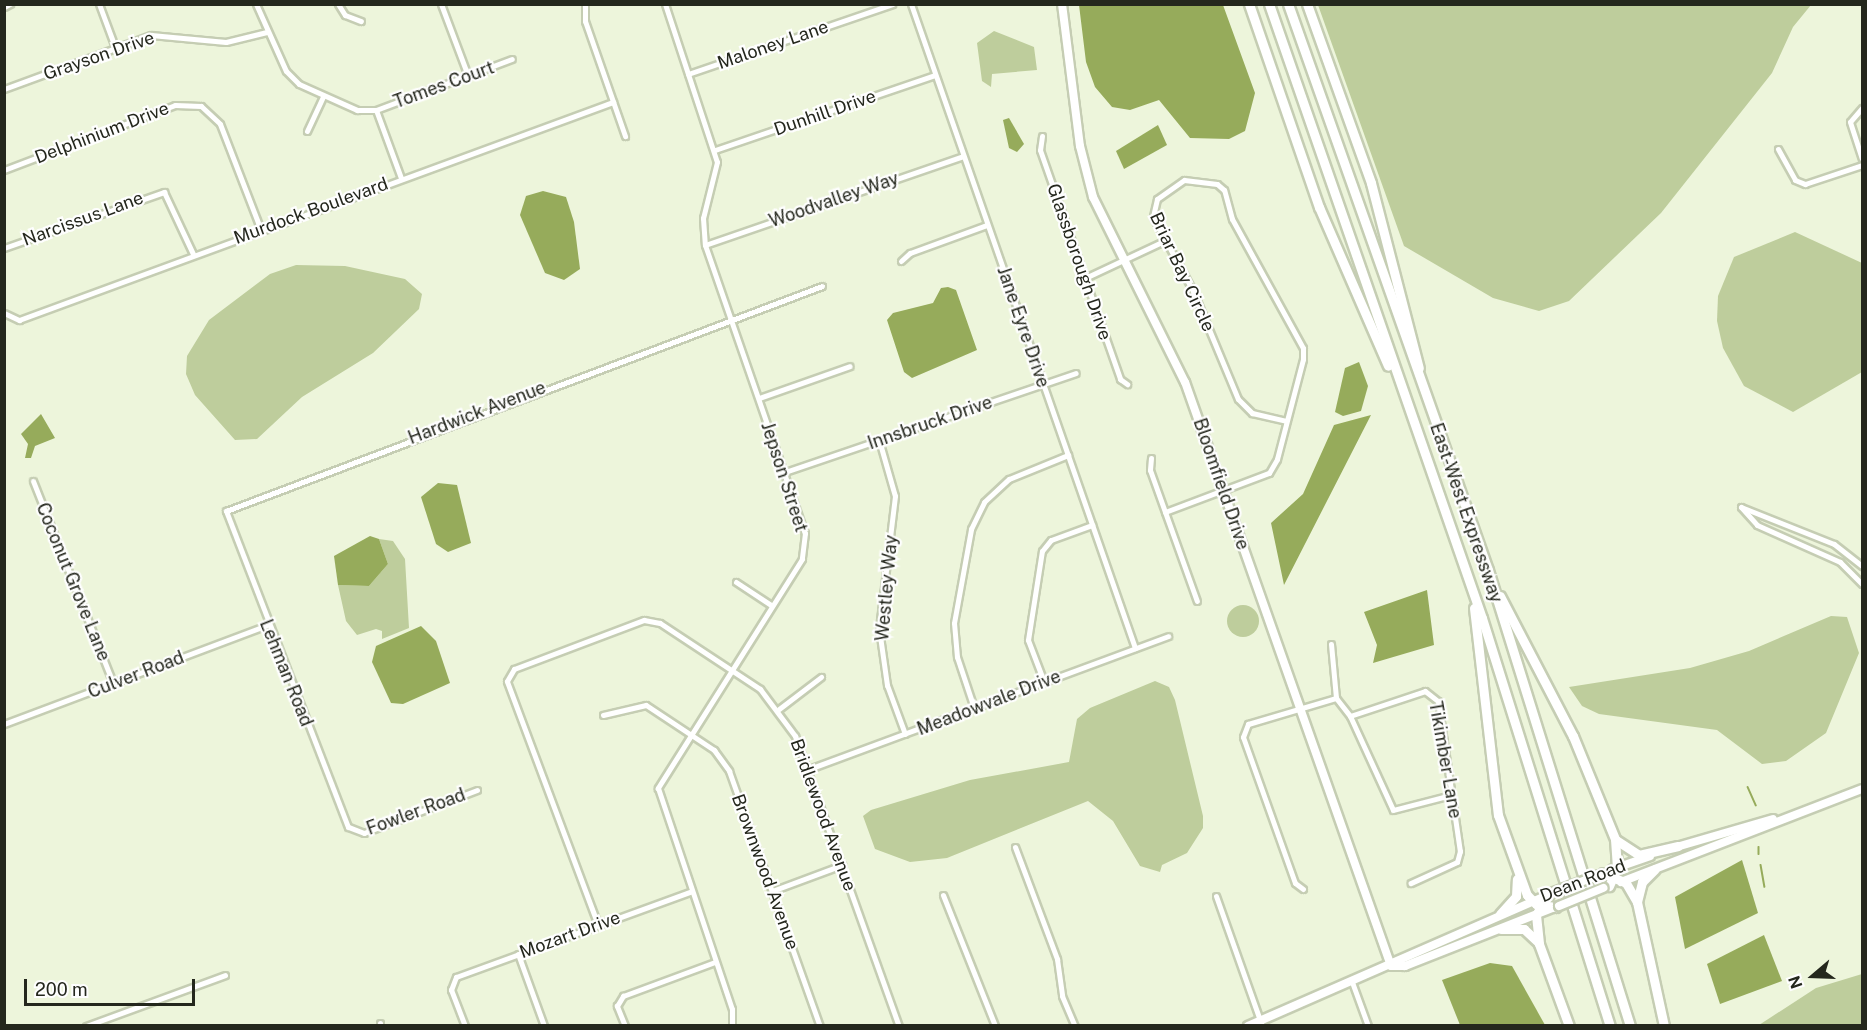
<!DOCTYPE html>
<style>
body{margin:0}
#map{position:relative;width:1867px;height:1030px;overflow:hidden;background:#edf5db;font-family:"Public Sans",sans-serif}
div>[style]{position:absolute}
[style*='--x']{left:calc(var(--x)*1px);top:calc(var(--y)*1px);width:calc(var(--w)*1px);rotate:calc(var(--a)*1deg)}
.green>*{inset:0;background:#becd9c}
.round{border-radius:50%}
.water>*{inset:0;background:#96ab5b}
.stream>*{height:1.5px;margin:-0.75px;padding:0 0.75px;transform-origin:0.75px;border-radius:0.75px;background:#96ab5b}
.roads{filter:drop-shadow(2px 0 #c5cdb3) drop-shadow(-2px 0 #c5cdb3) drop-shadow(0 2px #c5cdb3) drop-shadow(0 -2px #c5cdb3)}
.street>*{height:5px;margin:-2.5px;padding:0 2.5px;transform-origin:2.5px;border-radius:2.5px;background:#fff}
.secondary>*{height:8px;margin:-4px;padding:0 4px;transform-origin:4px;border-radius:4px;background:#fff}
.highway>*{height:9px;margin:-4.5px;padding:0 4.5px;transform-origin:4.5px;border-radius:4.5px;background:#fff}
.bridges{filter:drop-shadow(2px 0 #c5cdb3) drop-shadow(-2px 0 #c5cdb3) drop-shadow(0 2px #c5cdb3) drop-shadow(0 -2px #c5cdb3)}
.secondary-bridge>*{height:8px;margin:-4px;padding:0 4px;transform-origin:4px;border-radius:4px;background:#fff}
span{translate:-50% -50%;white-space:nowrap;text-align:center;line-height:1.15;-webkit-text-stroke:4.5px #fefefe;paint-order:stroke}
.street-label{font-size:18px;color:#24271d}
.frame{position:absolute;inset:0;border:6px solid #24271d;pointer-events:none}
.north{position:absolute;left:1783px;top:946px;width:60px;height:60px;-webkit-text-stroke:4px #fefefe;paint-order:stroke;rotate:251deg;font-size:16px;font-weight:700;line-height:24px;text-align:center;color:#24271d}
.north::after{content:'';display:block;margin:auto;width:21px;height:27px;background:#24271d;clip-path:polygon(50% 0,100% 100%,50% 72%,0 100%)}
.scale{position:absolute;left:24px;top:979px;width:171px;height:27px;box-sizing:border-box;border:3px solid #24271d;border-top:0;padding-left:8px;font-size:18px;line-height:21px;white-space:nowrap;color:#24271d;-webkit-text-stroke:4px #fefefe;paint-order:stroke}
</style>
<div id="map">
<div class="green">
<div style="clip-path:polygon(1318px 5px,1318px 4px,1811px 5px,1793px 27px,1772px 73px,1661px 213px,1569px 301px,1539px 311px,1493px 298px,1404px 246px)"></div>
<div style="clip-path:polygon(994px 31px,1034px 47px,1037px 70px,992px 74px,991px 87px,982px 81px,977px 43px)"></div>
<div style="clip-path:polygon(1795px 232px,1862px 263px,1862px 372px,1793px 412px,1744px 386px,1723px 348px,1717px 321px,1718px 296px,1734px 257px)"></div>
<div style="clip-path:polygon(296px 265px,345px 266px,405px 279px,422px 294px,419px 309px,373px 353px,302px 397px,257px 439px,235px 440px,195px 395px,186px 374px,187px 356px,209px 320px,270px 274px)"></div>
<div style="clip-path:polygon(379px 539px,393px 541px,405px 559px,409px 628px,382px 639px,382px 631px,376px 629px,357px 635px,346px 621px,338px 585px,369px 586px,388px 564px)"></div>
<div class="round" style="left:1227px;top:605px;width:32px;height:32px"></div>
<div style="clip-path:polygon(1831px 616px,1847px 617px,1859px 653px,1826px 733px,1786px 761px,1762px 764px,1717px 730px,1599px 714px,1582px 706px,1569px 687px,1690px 668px,1749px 651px)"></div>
<div style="clip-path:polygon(1155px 681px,1169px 687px,1175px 700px,1203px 816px,1203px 828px,1187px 853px,1162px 865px,1160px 872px,1140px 866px,1113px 821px,1088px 801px,947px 858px,910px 862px,875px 849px,863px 816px,871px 810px,970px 780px,1069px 762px,1077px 719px,1090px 708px)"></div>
<div style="clip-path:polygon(1862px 974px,1862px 1025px,1759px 1025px,1816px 988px)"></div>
</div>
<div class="water">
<div style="clip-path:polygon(1079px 5px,1223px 5px,1255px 93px,1245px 131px,1229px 139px,1190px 138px,1159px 100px,1130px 110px,1112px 107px,1095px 87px,1086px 62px)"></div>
<div style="clip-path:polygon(1009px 118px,1024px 144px,1017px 152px,1009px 148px,1003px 120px)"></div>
<div style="clip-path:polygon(1158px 125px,1167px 145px,1124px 169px,1116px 151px)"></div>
<div style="clip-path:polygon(543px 191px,566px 197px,574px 222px,580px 269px,564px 280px,545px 273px,520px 215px,526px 196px)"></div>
<div style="clip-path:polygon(948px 287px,956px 290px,977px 350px,912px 378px,904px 372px,887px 320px,893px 313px,933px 303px,941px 288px)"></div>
<div style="clip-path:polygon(1359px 362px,1368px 386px,1361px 411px,1343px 416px,1335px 412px,1345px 368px)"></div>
<div style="clip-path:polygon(41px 414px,55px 438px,35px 446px,31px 458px,25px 458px,28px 444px,21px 434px)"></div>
<div style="clip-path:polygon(1371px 415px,1284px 585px,1271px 523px,1303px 494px,1334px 425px)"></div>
<div style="clip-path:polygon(438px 483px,457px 485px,471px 543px,448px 552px,436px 544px,421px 497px)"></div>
<div style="clip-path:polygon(370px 536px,379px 539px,388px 564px,369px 586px,338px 585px,334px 556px)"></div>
<div style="clip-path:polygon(1427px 590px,1434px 645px,1373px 663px,1377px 645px,1364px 612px)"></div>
<div style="clip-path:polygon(421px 626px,436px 641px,450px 683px,403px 704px,391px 703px,372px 662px,376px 646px)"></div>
<div style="clip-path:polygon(1742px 860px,1758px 913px,1685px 949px,1675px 897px)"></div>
<div style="clip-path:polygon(1764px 935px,1782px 981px,1720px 1004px,1707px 964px)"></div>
<div style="clip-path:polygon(1490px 963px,1512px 966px,1545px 1025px,1460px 1025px,1442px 980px)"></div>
</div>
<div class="stream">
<div style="--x:1748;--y:787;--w:20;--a:66"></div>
<div style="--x:1759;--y:847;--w:7;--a:90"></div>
<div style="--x:1761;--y:865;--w:22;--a:80"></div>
</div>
<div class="roads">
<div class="street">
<div style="--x:99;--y:4;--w:46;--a:69.6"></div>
<div style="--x:256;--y:4;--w:73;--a:65.9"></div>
<div style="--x:286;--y:71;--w:18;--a:45"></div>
<div style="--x:299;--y:84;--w:64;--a:24.1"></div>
<div style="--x:357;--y:110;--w:19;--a:0"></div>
<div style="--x:376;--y:110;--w:145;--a:-20.6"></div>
<div style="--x:338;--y:4;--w:13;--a:58"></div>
<div style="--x:345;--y:15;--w:17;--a:21"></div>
<div style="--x:441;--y:4;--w:77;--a:69.4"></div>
<div style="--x:585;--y:4;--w:17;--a:90"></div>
<div style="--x:585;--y:21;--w:122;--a:70.8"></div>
<div style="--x:665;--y:4;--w:166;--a:71.8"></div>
<div style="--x:717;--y:162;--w:58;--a:104"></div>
<div style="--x:703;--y:218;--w:27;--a:86"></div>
<div style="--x:705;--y:245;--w:305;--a:70.9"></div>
<div style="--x:805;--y:533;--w:26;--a:97"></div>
<div style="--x:802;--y:559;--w:271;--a:122.2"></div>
<div style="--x:658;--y:788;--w:233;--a:71.5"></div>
<div style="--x:732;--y:1009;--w:17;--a:90"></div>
<div style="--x:911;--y:4;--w:682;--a:70.82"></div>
<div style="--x:4;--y:7;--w:7;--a:-27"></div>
<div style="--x:688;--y:74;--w:216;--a:-18.9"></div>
<div style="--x:4;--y:89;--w:157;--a:-20.2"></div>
<div style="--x:151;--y:35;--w:75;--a:5.3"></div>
<div style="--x:226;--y:42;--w:42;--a:-13.7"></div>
<div style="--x:1862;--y:108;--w:18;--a:131"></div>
<div style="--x:1850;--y:122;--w:38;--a:72"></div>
<div style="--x:376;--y:110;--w:72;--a:69.8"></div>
<div style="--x:307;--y:131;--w:38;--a:-65"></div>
<div style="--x:1042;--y:136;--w:14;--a:98"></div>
<div style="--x:1040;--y:150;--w:243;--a:70.7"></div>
<div style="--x:1120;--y:379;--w:9;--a:36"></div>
<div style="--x:1778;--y:149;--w:35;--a:61"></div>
<div style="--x:1795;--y:180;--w:11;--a:22"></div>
<div style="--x:1805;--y:184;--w:60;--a:-18.4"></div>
<div style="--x:715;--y:150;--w:232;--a:-18.8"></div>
<div style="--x:4;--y:170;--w:183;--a:-20.8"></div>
<div style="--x:175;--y:105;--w:26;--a:2"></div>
<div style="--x:201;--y:106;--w:26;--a:43"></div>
<div style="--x:220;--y:124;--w:114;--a:68.9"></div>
<div style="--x:705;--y:245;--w:273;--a:-19"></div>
<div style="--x:4;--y:248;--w:170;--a:-19.3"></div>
<div style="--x:164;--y:192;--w:68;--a:64.9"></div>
<div style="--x:901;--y:261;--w:12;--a:-42"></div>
<div style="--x:910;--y:253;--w:82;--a:-20"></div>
<div style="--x:1085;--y:278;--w:89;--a:-25.1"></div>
<div style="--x:4;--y:313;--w:17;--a:25"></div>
<div style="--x:19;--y:320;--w:633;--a:-20.15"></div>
<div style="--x:759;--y:398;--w:96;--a:-19.4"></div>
<div style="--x:879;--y:440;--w:58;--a:74.1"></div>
<div style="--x:895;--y:496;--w:134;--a:96.9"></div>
<div style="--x:879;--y:629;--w:57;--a:81.9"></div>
<div style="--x:887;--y:685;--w:52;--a:69.8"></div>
<div style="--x:1151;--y:458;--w:12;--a:95"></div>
<div style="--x:1150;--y:470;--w:139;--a:70.3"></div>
<div style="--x:785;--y:472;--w:307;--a:-18.8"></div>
<div style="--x:33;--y:481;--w:217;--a:68.4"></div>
<div style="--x:1741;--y:507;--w:24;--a:48"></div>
<div style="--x:1757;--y:525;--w:91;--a:24"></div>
<div style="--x:1840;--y:562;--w:31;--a:45"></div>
<div style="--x:1741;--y:507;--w:100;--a:21.7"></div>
<div style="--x:1834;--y:544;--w:36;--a:38"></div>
<div style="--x:1165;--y:512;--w:111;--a:-20.6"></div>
<div style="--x:1269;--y:473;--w:16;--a:-60"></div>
<div style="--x:1277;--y:459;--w:103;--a:-75.4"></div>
<div style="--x:1303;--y:359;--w:11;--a:-90"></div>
<div style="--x:1303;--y:348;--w:147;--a:-118.8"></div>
<div style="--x:1232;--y:219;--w:30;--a:-105"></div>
<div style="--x:1224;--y:190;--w:9;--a:-139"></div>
<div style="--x:1217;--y:184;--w:33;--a:-173"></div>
<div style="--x:1184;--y:180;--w:33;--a:145"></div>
<div style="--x:1157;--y:199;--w:18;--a:103"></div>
<div style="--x:1153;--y:217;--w:84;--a:61.6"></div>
<div style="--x:1193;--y:291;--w:117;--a:67.4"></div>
<div style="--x:1238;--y:399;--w:20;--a:45"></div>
<div style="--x:1252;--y:413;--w:35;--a:13"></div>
<div style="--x:736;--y:582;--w:42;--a:33.3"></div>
<div style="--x:1331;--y:644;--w:54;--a:84.7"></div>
<div style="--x:1044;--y:682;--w:45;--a:-110.9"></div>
<div style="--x:1028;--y:640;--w:90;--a:-81.1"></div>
<div style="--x:1042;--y:551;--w:14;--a:-51"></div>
<div style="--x:1051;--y:540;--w:44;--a:-20.1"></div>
<div style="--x:974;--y:708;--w:54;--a:-108.4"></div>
<div style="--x:957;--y:657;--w:34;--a:-95"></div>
<div style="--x:954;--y:623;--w:96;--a:-79.7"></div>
<div style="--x:971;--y:529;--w:30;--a:-64"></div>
<div style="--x:984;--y:502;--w:34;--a:-43"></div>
<div style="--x:1009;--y:479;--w:64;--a:-22.1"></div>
<div style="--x:779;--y:709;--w:53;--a:-37.3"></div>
<div style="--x:603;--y:715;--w:44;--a:-13.1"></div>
<div style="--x:646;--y:705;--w:82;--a:33.5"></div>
<div style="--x:714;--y:750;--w:26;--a:54"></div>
<div style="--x:729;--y:771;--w:271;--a:70.4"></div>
<div style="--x:1350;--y:716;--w:79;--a:-18.4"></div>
<div style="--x:1425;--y:691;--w:16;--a:38"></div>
<div style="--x:1438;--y:701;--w:152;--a:81.7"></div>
<div style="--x:1460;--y:851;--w:11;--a:105"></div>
<div style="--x:1457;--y:862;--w:51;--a:155.5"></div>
<div style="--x:4;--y:724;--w:281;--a:-20.6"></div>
<div style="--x:809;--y:769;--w:383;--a:-20.3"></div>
<div style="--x:477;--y:790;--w:121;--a:159.2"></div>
<div style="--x:364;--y:833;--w:17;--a:-159"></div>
<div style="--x:348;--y:827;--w:339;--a:-111.1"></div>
<div style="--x:226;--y:511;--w:637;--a:-20.68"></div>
<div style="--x:1015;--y:847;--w:120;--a:69.4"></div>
<div style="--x:1057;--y:959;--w:37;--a:82"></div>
<div style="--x:1062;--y:996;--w:33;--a:67"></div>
<div style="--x:1303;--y:889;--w:10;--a:-143"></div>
<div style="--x:1295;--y:883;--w:155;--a:-109.6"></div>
<div style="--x:1243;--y:737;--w:14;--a:-69"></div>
<div style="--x:1248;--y:724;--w:92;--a:-16.5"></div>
<div style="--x:1336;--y:698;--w:23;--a:52"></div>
<div style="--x:1350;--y:716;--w:103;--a:65.4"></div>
<div style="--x:1393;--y:810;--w:60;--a:-14.5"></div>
<div style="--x:772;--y:891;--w:75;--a:-20.4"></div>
<div style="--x:943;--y:895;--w:141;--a:68.3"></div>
<div style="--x:1216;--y:896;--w:138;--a:70.5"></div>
<div style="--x:598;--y:925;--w:260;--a:-110.5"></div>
<div style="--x:507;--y:681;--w:14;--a:-60"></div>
<div style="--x:514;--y:669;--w:139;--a:-20.7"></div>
<div style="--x:644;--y:620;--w:16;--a:11"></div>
<div style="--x:660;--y:623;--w:120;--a:33.4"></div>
<div style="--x:760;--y:689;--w:59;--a:53.3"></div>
<div style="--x:795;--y:736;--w:308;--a:70.3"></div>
<div style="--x:518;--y:954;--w:77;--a:70.1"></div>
<div style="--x:1352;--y:982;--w:47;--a:70"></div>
<div style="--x:380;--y:1023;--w:3;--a:90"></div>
<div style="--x:86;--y:1026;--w:148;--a:-20.1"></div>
<div style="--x:465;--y:1026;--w:39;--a:-111"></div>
<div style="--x:451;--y:990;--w:14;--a:-69"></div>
<div style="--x:456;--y:977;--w:249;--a:-20"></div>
<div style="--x:625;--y:1026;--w:22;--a:-112"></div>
<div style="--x:617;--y:1006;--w:12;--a:-59"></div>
<div style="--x:623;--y:996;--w:98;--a:-20.3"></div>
</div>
<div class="secondary">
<div style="--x:1062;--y:4;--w:143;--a:82.8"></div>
<div style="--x:1080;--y:146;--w:53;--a:75.7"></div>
<div style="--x:1093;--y:197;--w:207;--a:63.6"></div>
<div style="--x:1185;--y:382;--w:619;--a:70.57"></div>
<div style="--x:1673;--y:848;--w:104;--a:-16.2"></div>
<div style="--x:1613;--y:869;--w:39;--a:-19"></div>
<div style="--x:1621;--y:882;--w:258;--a:-21.1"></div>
<div style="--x:1391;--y:966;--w:14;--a:0"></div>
<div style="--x:1405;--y:966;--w:161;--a:-21.5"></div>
<div style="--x:1248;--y:1026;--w:330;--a:-23.6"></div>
</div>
<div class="highway">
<div style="--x:1249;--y:4;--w:215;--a:71"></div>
<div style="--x:1319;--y:207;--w:173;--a:66.5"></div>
<div style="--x:1269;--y:4;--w:650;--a:70.87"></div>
<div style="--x:1482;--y:618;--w:428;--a:72.6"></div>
<div style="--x:1288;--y:4;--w:600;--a:70.54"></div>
<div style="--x:1488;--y:570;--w:478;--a:72.7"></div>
<div style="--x:1307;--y:4;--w:190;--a:70.3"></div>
<div style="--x:1371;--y:183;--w:191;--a:75.5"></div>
<div style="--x:1500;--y:596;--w:158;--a:62.5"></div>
<div style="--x:1573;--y:736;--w:111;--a:67.8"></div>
<div style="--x:1615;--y:839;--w:29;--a:86"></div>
<div style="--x:1617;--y:868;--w:20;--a:114"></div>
<div style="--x:1474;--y:608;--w:208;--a:83.4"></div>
<div style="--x:1498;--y:815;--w:85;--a:70.1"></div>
<div style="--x:1527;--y:895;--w:13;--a:45"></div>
<div style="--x:1536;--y:904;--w:20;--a:9"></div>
<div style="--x:1616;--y:840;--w:27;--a:33"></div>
<div style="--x:1639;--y:855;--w:40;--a:-13"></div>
<div style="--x:1603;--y:873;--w:25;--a:23"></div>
<div style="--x:1626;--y:883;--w:22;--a:60"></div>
<div style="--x:1637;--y:902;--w:127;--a:77.7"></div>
<div style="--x:1549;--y:894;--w:25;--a:122"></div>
<div style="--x:1536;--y:915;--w:29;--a:84"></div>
<div style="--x:1539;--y:944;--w:87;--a:69.9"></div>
<div style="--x:1637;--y:902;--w:21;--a:-76"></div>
<div style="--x:1642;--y:882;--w:18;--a:-45"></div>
<div style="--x:1500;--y:914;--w:24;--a:-48"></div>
<div style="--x:1516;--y:896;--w:17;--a:-87"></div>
<div style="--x:1501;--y:929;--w:23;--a:0"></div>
<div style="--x:1524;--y:929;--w:19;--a:43"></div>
</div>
</div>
<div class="bridges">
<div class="secondary-bridge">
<div style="--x:1554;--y:892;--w:48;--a:-20.7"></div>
<div style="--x:1559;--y:906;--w:48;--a:-22.2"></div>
</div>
</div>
<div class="street-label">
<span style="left:773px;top:45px;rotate:-19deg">Maloney Lane</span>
<span style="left:99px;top:56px;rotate:-19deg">Grayson Drive</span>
<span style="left:444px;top:85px;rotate:-20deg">Tomes Court</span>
<span style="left:825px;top:113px;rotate:-19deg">Dunhill Drive</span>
<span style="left:102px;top:133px;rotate:-21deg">Delphinium Drive</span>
<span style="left:834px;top:200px;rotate:-19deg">Woodvalley Way</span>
<span style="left:311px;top:211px;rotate:-20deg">Murdock Boulevard</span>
<span style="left:83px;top:219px;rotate:-20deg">Narcissus Lane</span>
<span style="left:1079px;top:262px;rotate:71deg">Glassborough Drive</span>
<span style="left:1182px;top:272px;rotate:65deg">Briar Bay Circle</span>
<span style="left:1023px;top:327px;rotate:71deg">Jane Eyre Drive</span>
<span style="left:477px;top:413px;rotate:-21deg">Hardwick Avenue</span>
<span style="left:930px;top:423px;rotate:-19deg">Innsbruck Drive</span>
<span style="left:784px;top:477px;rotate:72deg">Jepson Street</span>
<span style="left:1221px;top:484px;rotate:71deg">Bloomfield Drive</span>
<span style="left:1466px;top:513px;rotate:71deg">East-West Expressway</span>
<span style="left:73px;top:582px;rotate:68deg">Coconut Grove Lane</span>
<span style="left:887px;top:588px;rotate:-85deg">Westley Way</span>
<span style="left:286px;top:673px;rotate:68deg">Lehman Road</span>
<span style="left:136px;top:675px;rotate:-21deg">Culver Road</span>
<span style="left:989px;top:703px;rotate:-21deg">Meadowvale Drive</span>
<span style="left:1445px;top:760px;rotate:80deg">Tikimber Lane</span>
<span style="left:416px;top:812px;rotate:-20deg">Fowler Road</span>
<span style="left:823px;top:815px;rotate:70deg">Bridlewood Avenue</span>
<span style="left:765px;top:872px;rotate:70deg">Brownwood Avenue</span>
<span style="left:1583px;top:881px;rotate:-21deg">Dean Road</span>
<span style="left:570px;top:935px;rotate:-20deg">Mozart Drive</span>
</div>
<div class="frame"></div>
<div class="north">N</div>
<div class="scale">200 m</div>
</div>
